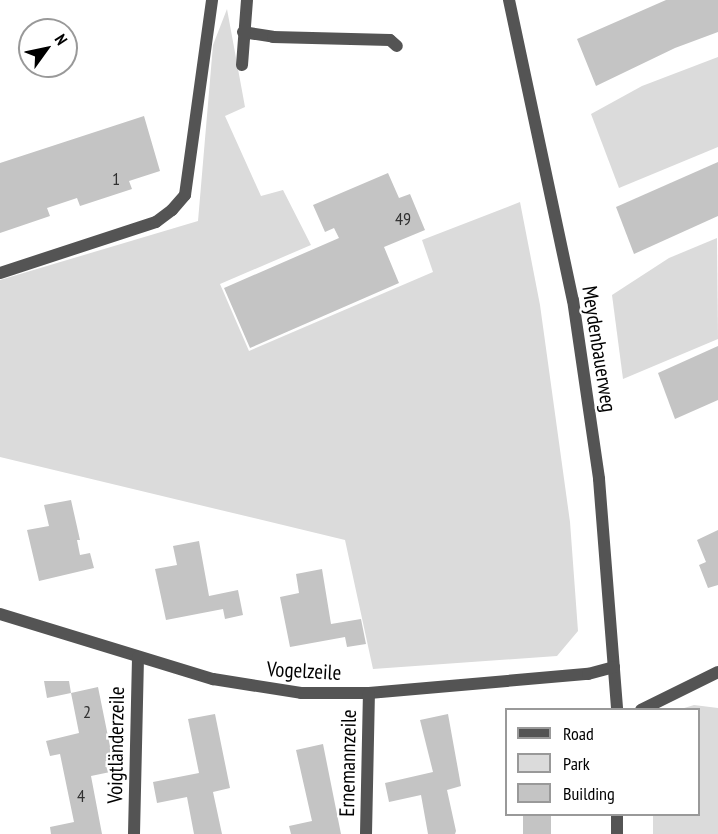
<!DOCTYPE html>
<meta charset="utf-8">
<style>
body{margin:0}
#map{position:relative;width:718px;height:834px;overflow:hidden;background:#fff;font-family:"PT Sans Narrow",sans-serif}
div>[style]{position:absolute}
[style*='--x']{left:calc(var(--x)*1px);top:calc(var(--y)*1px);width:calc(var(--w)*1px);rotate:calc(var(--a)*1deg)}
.green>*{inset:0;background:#dbdbdb}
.building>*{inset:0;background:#c4c4c4;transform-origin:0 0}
.lane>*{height:12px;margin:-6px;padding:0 6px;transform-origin:6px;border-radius:6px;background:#545454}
.street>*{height:12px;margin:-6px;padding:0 6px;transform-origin:6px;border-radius:6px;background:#545454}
span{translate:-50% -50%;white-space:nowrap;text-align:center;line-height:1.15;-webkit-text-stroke:4.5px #fff;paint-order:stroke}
.number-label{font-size:18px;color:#313131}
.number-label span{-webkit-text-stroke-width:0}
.street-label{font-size:21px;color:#000}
.legend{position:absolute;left:505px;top:708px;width:195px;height:108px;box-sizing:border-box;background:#fff;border:2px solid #999;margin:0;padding:8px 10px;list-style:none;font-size:18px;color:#000}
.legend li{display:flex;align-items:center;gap:12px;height:30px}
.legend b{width:30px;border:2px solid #999}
.north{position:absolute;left:18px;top:18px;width:60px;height:60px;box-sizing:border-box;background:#fff;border:2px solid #999;border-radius:50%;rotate:57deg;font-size:16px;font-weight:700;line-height:24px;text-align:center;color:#000}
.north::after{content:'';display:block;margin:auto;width:21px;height:27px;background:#000;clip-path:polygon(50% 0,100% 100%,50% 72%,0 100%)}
</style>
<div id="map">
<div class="green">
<div style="clip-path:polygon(227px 9px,245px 107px,225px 116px,261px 196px,283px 190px,311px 245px,220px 284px,249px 351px,433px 272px,422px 240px,520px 202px,540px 305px,570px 522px,578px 631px,557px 656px,373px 669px,345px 540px,0 457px,0 280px,198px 221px,213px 45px)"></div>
<div style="clip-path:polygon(718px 57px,718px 147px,619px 188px,591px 114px,642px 86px)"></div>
<div style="clip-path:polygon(717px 238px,718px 339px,623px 379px,612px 295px,669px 258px)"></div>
<div style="clip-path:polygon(694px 705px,718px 708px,718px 834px,653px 834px,653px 815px,698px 814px,698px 710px,681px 709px)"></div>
</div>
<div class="building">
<div style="clip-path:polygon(666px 0,718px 0,718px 32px,675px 48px,596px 86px,577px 39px)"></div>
<div style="clip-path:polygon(144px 116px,160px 171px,129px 181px,132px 189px,80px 206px,77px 198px,47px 208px,50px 216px,0 233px,0 163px)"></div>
<div style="clip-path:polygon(718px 162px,718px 216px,634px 254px,616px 207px)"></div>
<div style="clip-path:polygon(388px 173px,399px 198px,410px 194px,425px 230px,384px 247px,399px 283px,250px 348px,224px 288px,339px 238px,334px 228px,325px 232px,313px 205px)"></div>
<div style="clip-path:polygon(718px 346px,718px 400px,675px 419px,658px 373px)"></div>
<div style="clip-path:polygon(71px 500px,80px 540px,77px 540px,80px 555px,90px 553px,94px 568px,39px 581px,27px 530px,49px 526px,44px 505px)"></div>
<div style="clip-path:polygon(718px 530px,718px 585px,708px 588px,699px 565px,706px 562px,697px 540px)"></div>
<div style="clip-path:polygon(199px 541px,209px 596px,238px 590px,243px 615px,225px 619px,223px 609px,166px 620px,155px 569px,177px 565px,173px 546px)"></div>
<div style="clip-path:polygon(322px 569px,331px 624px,361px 619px,366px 644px,347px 647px,345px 637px,290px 647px,280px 597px,299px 593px,296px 574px)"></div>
<div style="clip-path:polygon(44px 681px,69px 681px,71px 693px,47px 698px)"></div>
<div style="clip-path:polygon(98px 687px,115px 771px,91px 776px,102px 834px,51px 834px,50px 827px,74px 822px,60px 754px,50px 756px,46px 741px,79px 733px,71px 693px)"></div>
<div style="clip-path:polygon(215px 714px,230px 788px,213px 792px,222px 834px,194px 834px,187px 797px,157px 803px,153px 782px,199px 773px,188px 719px)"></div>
<div style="clip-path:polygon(448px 714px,461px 786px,447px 790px,456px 831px,455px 834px,428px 834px,421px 795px,389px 802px,385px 783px,433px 772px,420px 720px)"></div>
<div style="clip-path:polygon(323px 744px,341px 834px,291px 834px,289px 826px,312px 821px,296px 750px)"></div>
<div style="left:523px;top:814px;width:28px;height:20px"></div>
</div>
<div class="lane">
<div style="--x:243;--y:32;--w:30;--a:9"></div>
<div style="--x:273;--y:37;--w:117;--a:1.5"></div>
<div style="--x:390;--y:40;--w:9;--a:41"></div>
<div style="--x:242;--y:65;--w:65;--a:-85.6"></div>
<div style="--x:0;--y:273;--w:164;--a:-18.1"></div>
<div style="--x:156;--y:222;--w:20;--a:-37"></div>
<div style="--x:172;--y:210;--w:20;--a:-49"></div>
<div style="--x:185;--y:195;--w:197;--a:-82.1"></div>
<div style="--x:641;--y:710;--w:86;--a:-26.3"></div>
</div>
<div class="street">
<div style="--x:509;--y:0;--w:307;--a:78"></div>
<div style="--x:573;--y:300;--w:181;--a:81.7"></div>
<div style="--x:599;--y:479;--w:232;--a:85.5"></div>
<div style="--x:0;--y:614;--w:223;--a:17"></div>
<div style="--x:213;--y:679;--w:89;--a:9"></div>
<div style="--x:301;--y:693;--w:68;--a:0"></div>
<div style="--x:369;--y:693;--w:220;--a:-5"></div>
<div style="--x:588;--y:674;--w:27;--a:-15"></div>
<div style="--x:134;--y:834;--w:177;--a:-88.7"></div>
<div style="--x:366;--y:834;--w:141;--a:-88.8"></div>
<div style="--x:617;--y:834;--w:20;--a:-90"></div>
</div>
<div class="number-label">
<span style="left:116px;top:179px">1</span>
<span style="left:403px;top:219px">49</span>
<span style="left:87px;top:712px">2</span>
<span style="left:81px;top:796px">4</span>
</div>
<div class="street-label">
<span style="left:599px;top:349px;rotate:81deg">Meydenbauerweg</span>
<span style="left:304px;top:671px;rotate:3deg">Vogelzeile</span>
<span style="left:116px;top:745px;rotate:-89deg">Voigtländerzeile</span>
<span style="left:348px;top:763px;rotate:-89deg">Ernemannzeile</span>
</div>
<ul class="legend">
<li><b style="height:8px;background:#545454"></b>Road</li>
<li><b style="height:16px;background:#dbdbdb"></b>Park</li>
<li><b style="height:16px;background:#c4c4c4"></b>Building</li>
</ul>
<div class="north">N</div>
</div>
